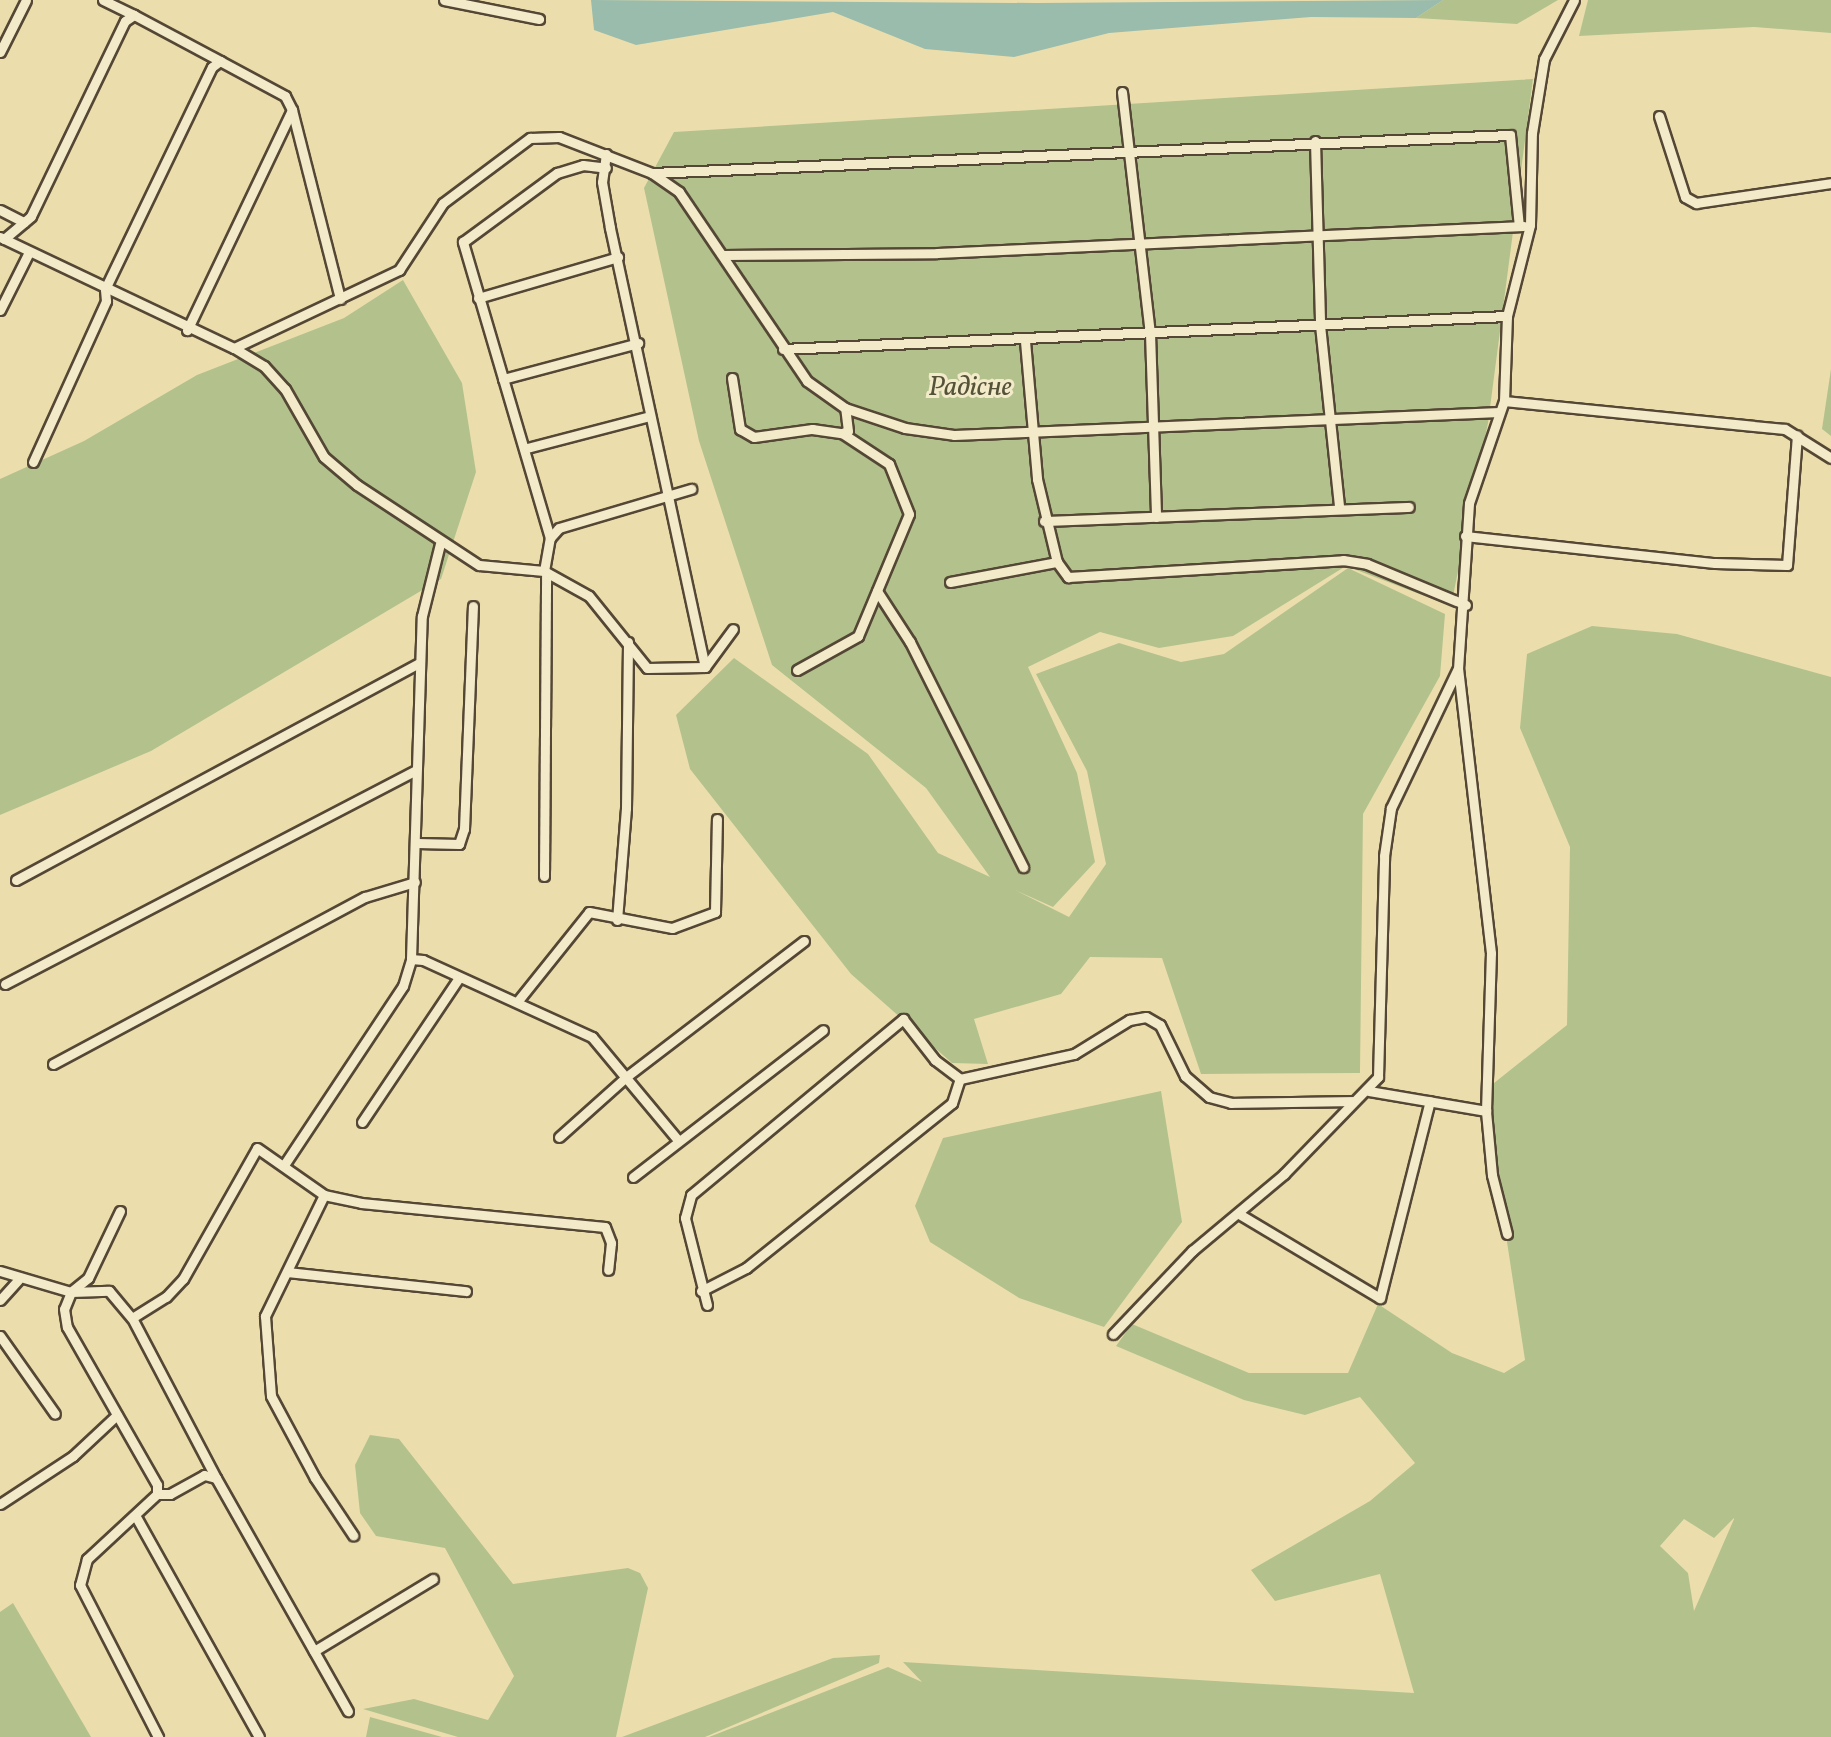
<!DOCTYPE html>
<meta charset="utf-8">
<style>
body{margin:0}
#map{position:relative;width:1831px;height:1737px;overflow:hidden;background:#ecdeac;font-family:Vollkorn,serif}
div>[style]{position:absolute}
[style*='--x']{left:calc(var(--x)*1px);top:calc(var(--y)*1px);width:calc(var(--w)*1px);rotate:calc(var(--a)*1deg)}
.green>*{inset:0;background:#b3c28d}
.water>*{inset:0;background:#99bcac}
.roads{filter:drop-shadow(2px 0 #544735) drop-shadow(-2px 0 #544735) drop-shadow(0 2px #544735) drop-shadow(0 -2px #544735)}
.street>*{height:9px;margin:-4.5px;padding:0 4.5px;transform-origin:4.5px;border-radius:4.5px;background:#f3eac9}
span{translate:-50% -50%;white-space:nowrap;text-align:center;line-height:1.15;-webkit-text-stroke:6px #f3eac9;paint-order:stroke}
.park-label{font-size:28px;color:#55523a;font-style:italic}
</style>
<div id="map">
<div class="green">
<div style="clip-path:polygon(1443px 0,1558px 0,1517px 24px,1416px 18px)"></div>
<div style="clip-path:polygon(1588px 0,1831px 0,1831px 33px,1754px 27px,1579px 36px)"></div>
<div style="clip-path:polygon(1533px 79px,1488px 423px,1451px 606px,1346px 566px,1233px 636px,1159px 648px,1100px 632px,1028px 667px,1077px 773px,1095px 862px,1053px 907px,1015px 890px,1069px 917px,1106px 864px,1087px 771px,1036px 674px,1119px 643px,1181px 662px,1224px 654px,1348px 568px,1445px 614px,1440px 676px,1363px 814px,1360px 1073px,1201px 1074px,1162px 958px,1090px 957px,1061px 994px,974px 1019px,988px 1064px,952px 1063px,851px 974px,690px 769px,676px 715px,734px 658px,868px 754px,938px 853px,990px 877px,926px 788px,772px 665px,699px 441px,644px 188px,674px 132px)"></div>
<div style="clip-path:polygon(403px 280px,462px 383px,476px 472px,441px 579px,151px 751px,0 815px,0 479px,84px 441px,197px 375px,344px 318px)"></div>
<div style="clip-path:polygon(1831px 369px,1831px 436px,1822px 429px)"></div>
<div style="clip-path:polygon(evenodd,1592px 626px,1677px 634px,1831px 677px,1831px 1737px,709px 1737px,888px 1667px,922px 1682px,903px 1662px,1414px 1693px,1380px 1574px,1275px 1601px,1251px 1570px,1370px 1501px,1415px 1463px,1360px 1397px,1305px 1415px,1244px 1400px,1116px 1346px,1132px 1324px,1249px 1373px,1348px 1373px,1378px 1304px,1452px 1353px,1504px 1373px,1525px 1360px,1484px 1091px,1567px 1025px,1570px 847px,1520px 728px,1527px 654px,1592px 626px,1734px 1518px,1734px 1519px,1694px 1611px,1688px 1573px,1660px 1546px,1684px 1519px,1714px 1538px,1734px 1518px)"></div>
<div style="clip-path:polygon(1161px 1091px,1182px 1222px,1104px 1327px,1019px 1298px,930px 1242px,915px 1206px,943px 1138px)"></div>
<div style="clip-path:polygon(370px 1435px,399px 1439px,513px 1584px,628px 1568px,640px 1573px,648px 1588px,616px 1737px,458px 1737px,363px 1709px,414px 1699px,488px 1720px,514px 1676px,445px 1548px,376px 1536px,360px 1513px,355px 1465px)"></div>
<div style="clip-path:polygon(13px 1603px,91px 1737px,0 1737px,0 1612px)"></div>
<div style="clip-path:polygon(880px 1655px,879px 1663px,705px 1737px,622px 1737px,833px 1658px)"></div>
<div style="clip-path:polygon(370px 1717px,442px 1737px,366px 1737px)"></div>
</div>
<div class="water">
<div style="clip-path:polygon(591px 0,1036px 3px,1443px 0,1416px 18px,1311px 17px,1109px 33px,1014px 57px,925px 49px,833px 12px,636px 45px,594px 30px)"></div>
</div>
<div class="roads">
<div class="street">
<div style="--x:103;--y:0;--w:34;--a:26"></div>
<div style="--x:444;--y:0;--w:97;--a:11.3"></div>
<div style="--x:0;--y:52;--w:58;--a:-63.4"></div>
<div style="--x:1122;--y:92;--w:243;--a:83.4"></div>
<div style="--x:1150;--y:333;--w:184;--a:88.1"></div>
<div style="--x:292;--y:110;--w:195;--a:75.7"></div>
<div style="--x:1659;--y:116;--w:85;--a:72.2"></div>
<div style="--x:1685;--y:197;--w:13;--a:29"></div>
<div style="--x:1696;--y:203;--w:136;--a:-8.4"></div>
<div style="--x:1315;--y:141;--w:184;--a:88.4"></div>
<div style="--x:1320;--y:325;--w:183;--a:84"></div>
<div style="--x:606;--y:154;--w:28;--a:98"></div>
<div style="--x:602;--y:182;--w:47;--a:80.1"></div>
<div style="--x:610;--y:228;--w:449;--a:77.8"></div>
<div style="--x:652;--y:173;--w:859;--a:-2.54"></div>
<div style="--x:1510;--y:135;--w:91;--a:84.4"></div>
<div style="--x:0;--y:210;--w:27;--a:27"></div>
<div style="--x:0;--y:237;--w:259;--a:25.4"></div>
<div style="--x:234;--y:348;--w:183;--a:-25.3"></div>
<div style="--x:399;--y:270;--w:80;--a:-56.7"></div>
<div style="--x:443;--y:203;--w:109;--a:-36.8"></div>
<div style="--x:530;--y:138;--w:29;--a:-2"></div>
<div style="--x:559;--y:137;--w:100;--a:21.2"></div>
<div style="--x:652;--y:173;--w:33;--a:35"></div>
<div style="--x:679;--y:192;--w:228;--a:55.9"></div>
<div style="--x:807;--y:381;--w:47;--a:35.4"></div>
<div style="--x:845;--y:408;--w:63;--a:18.4"></div>
<div style="--x:905;--y:428;--w:49;--a:8.1"></div>
<div style="--x:954;--y:435;--w:546;--a:-2.41"></div>
<div style="--x:4;--y:239;--w:35;--a:-40"></div>
<div style="--x:31;--y:216;--w:216;--a:-64.3"></div>
<div style="--x:125;--y:21;--w:11;--a:-34"></div>
<div style="--x:134;--y:15;--w:98;--a:28.1"></div>
<div style="--x:723;--y:255;--w:214;--a:-0.5"></div>
<div style="--x:937;--y:253;--w:587;--a:-2.64"></div>
<div style="--x:478;--y:298;--w:146;--a:-16.3"></div>
<div style="--x:0;--y:310;--w:65;--a:-63.4"></div>
<div style="--x:1025;--y:341;--w:139;--a:85"></div>
<div style="--x:1037;--y:479;--w:85;--a:76.5"></div>
<div style="--x:234;--y:348;--w:35;--a:31"></div>
<div style="--x:264;--y:366;--w:31;--a:48"></div>
<div style="--x:285;--y:389;--w:78;--a:60.2"></div>
<div style="--x:324;--y:457;--w:43;--a:40.3"></div>
<div style="--x:357;--y:485;--w:146;--a:33.3"></div>
<div style="--x:479;--y:565;--w:65;--a:5.3"></div>
<div style="--x:544;--y:571;--w:51;--a:29.1"></div>
<div style="--x:589;--y:596;--w:92;--a:51.1"></div>
<div style="--x:647;--y:668;--w:58;--a:-1"></div>
<div style="--x:705;--y:667;--w:47;--a:-53.6"></div>
<div style="--x:783;--y:349;--w:725;--a:-2.61"></div>
<div style="--x:732;--y:378;--w:52;--a:81.1"></div>
<div style="--x:740;--y:429;--w:16;--a:30"></div>
<div style="--x:754;--y:437;--w:59;--a:-7.9"></div>
<div style="--x:812;--y:429;--w:30;--a:8"></div>
<div style="--x:842;--y:433;--w:6;--a:-18"></div>
<div style="--x:848;--y:431;--w:23;--a:-97"></div>
<div style="--x:503;--y:379;--w:140;--a:-14.9"></div>
<div style="--x:1504;--y:401;--w:282;--a:5.7"></div>
<div style="--x:1785;--y:429;--w:54;--a:32.2"></div>
<div style="--x:527;--y:448;--w:127;--a:-14.6"></div>
<div style="--x:33;--y:462;--w:177;--a:-65.6"></div>
<div style="--x:106;--y:301;--w:12;--a:-95"></div>
<div style="--x:105;--y:289;--w:246;--a:-64.3"></div>
<div style="--x:212;--y:67;--w:10;--a:-37"></div>
<div style="--x:220;--y:61;--w:74;--a:28.3"></div>
<div style="--x:285;--y:96;--w:16;--a:63"></div>
<div style="--x:292;--y:110;--w:244;--a:115.5"></div>
<div style="--x:1044;--y:521;--w:365;--a:-2.2"></div>
<div style="--x:1465;--y:536;--w:251;--a:6.2"></div>
<div style="--x:1715;--y:563;--w:72;--a:1.6"></div>
<div style="--x:1787;--y:565;--w:130;--a:-85.6"></div>
<div style="--x:550;--y:538;--w:309;--a:-106.4"></div>
<div style="--x:463;--y:242;--w:117;--a:-36.3"></div>
<div style="--x:557;--y:173;--w:27;--a:-17"></div>
<div style="--x:583;--y:165;--w:23;--a:7"></div>
<div style="--x:544;--y:571;--w:34;--a:-80"></div>
<div style="--x:550;--y:538;--w:13;--a:-48"></div>
<div style="--x:559;--y:528;--w:138;--a:-16.5"></div>
<div style="--x:950;--y:582;--w:109;--a:-10.6"></div>
<div style="--x:1057;--y:562;--w:19;--a:54"></div>
<div style="--x:1068;--y:577;--w:276;--a:-3.5"></div>
<div style="--x:1343;--y:560;--w:24;--a:9"></div>
<div style="--x:1367;--y:564;--w:107;--a:22.5"></div>
<div style="--x:877;--y:591;--w:61;--a:57.1"></div>
<div style="--x:910;--y:642;--w:252;--a:63.3"></div>
<div style="--x:797;--y:670;--w:70;--a:-29.1"></div>
<div style="--x:858;--y:636;--w:132;--a:-67.3"></div>
<div style="--x:909;--y:514;--w:54;--a:-111.8"></div>
<div style="--x:889;--y:464;--w:56;--a:-146.6"></div>
<div style="--x:417;--y:843;--w:42;--a:1.4"></div>
<div style="--x:459;--y:844;--w:16;--a:-72"></div>
<div style="--x:464;--y:829;--w:223;--a:-87.7"></div>
<div style="--x:544;--y:876;--w:301;--a:-89.6"></div>
<div style="--x:16;--y:880;--w:458;--a:-28.3"></div>
<div style="--x:617;--y:920;--w:112;--a:-85.4"></div>
<div style="--x:626;--y:808;--w:166;--a:-89.3"></div>
<div style="--x:411;--y:959;--w:12;--a:5"></div>
<div style="--x:423;--y:960;--w:186;--a:24.5"></div>
<div style="--x:592;--y:1037;--w:133;--a:50.2"></div>
<div style="--x:5;--y:984;--w:463;--a:-27.5"></div>
<div style="--x:517;--y:1002;--w:115;--a:-51.3"></div>
<div style="--x:589;--y:912;--w:85;--a:10.9"></div>
<div style="--x:672;--y:928;--w:46;--a:-20.4"></div>
<div style="--x:715;--y:912;--w:93;--a:-88.8"></div>
<div style="--x:53;--y:1064;--w:354;--a:-28.2"></div>
<div style="--x:365;--y:897;--w:52;--a:-16.7"></div>
<div style="--x:1369;--y:1091;--w:119;--a:9.7"></div>
<div style="--x:362;--y:1122;--w:172;--a:-56.1"></div>
<div style="--x:559;--y:1137;--w:90;--a:-41.8"></div>
<div style="--x:626;--y:1077;--w:224;--a:-37.4"></div>
<div style="--x:284;--y:1165;--w:215;--a:-56.4"></div>
<div style="--x:403;--y:986;--w:28;--a:-73"></div>
<div style="--x:411;--y:959;--w:343;--a:-88.2"></div>
<div style="--x:422;--y:616;--w:74;--a:-76"></div>
<div style="--x:633;--y:1177;--w:240;--a:-37.7"></div>
<div style="--x:324;--y:1195;--w:135;--a:116"></div>
<div style="--x:265;--y:1316;--w:80;--a:85.7"></div>
<div style="--x:271;--y:1396;--w:93;--a:61.8"></div>
<div style="--x:315;--y:1478;--w:69;--a:56.3"></div>
<div style="--x:120;--y:1211;--w:74;--a:115.5"></div>
<div style="--x:88;--y:1278;--w:22;--a:141"></div>
<div style="--x:71;--y:1292;--w:18;--a:112"></div>
<div style="--x:64;--y:1309;--w:18;--a:81"></div>
<div style="--x:67;--y:1327;--w:182;--a:60.3"></div>
<div style="--x:157;--y:1485;--w:9;--a:90"></div>
<div style="--x:157;--y:1494;--w:96;--a:137.1"></div>
<div style="--x:87;--y:1559;--w:27;--a:105"></div>
<div style="--x:80;--y:1585;--w:171;--a:62.8"></div>
<div style="--x:1239;--y:1214;--w:164;--a:30.8"></div>
<div style="--x:1380;--y:1298;--w:203;--a:-75.8"></div>
<div style="--x:1507;--y:1234;--w:61;--a:-104.3"></div>
<div style="--x:1492;--y:1175;--w:64;--a:-95.4"></div>
<div style="--x:1486;--y:1111;--w:158;--a:-88.2"></div>
<div style="--x:1491;--y:953;--w:286;--a:-96.6"></div>
<div style="--x:1458;--y:669;--w:166;--a:-86.2"></div>
<div style="--x:1469;--y:503;--w:108;--a:-71.1"></div>
<div style="--x:1504;--y:401;--w:85;--a:-88"></div>
<div style="--x:1507;--y:316;--w:94;--a:-75.8"></div>
<div style="--x:1530;--y:225;--w:92;--a:-88.8"></div>
<div style="--x:1532;--y:133;--w:75;--a:-80.8"></div>
<div style="--x:1544;--y:59;--w:66;--a:-63"></div>
<div style="--x:0;--y:1271;--w:74;--a:16.5"></div>
<div style="--x:71;--y:1292;--w:38;--a:-2"></div>
<div style="--x:109;--y:1291;--w:35;--a:50"></div>
<div style="--x:132;--y:1318;--w:40;--a:-32"></div>
<div style="--x:166;--y:1297;--w:25;--a:-47"></div>
<div style="--x:183;--y:1279;--w:150;--a:-60.5"></div>
<div style="--x:257;--y:1148;--w:82;--a:35"></div>
<div style="--x:324;--y:1195;--w:38;--a:12"></div>
<div style="--x:361;--y:1203;--w:245;--a:5.6"></div>
<div style="--x:605;--y:1227;--w:17;--a:69"></div>
<div style="--x:611;--y:1243;--w:27;--a:96"></div>
<div style="--x:287;--y:1272;--w:180;--a:6.1"></div>
<div style="--x:701;--y:1291;--w:51;--a:-27.1"></div>
<div style="--x:746;--y:1268;--w:264;--a:-38.7"></div>
<div style="--x:952;--y:1103;--w:25;--a:-72"></div>
<div style="--x:0;--y:1300;--w:27;--a:-48"></div>
<div style="--x:707;--y:1305;--w:90;--a:-104.2"></div>
<div style="--x:685;--y:1218;--w:24;--a:-75"></div>
<div style="--x:691;--y:1195;--w:276;--a:-39.7"></div>
<div style="--x:903;--y:1019;--w:52;--a:52"></div>
<div style="--x:935;--y:1060;--w:31;--a:37"></div>
<div style="--x:960;--y:1079;--w:117;--a:-12.4"></div>
<div style="--x:1074;--y:1054;--w:65;--a:-31.7"></div>
<div style="--x:1129;--y:1020;--w:17;--a:-10"></div>
<div style="--x:1146;--y:1017;--w:16;--a:30"></div>
<div style="--x:1160;--y:1025;--w:57;--a:63.9"></div>
<div style="--x:1185;--y:1076;--w:32;--a:41"></div>
<div style="--x:1209;--y:1097;--w:23;--a:15"></div>
<div style="--x:1231;--y:1103;--w:121;--a:-0.9"></div>
<div style="--x:132;--y:1318;--w:181;--a:62.3"></div>
<div style="--x:1113;--y:1334;--w:115;--a:-46.4"></div>
<div style="--x:1192;--y:1251;--w:120;--a:-39.9"></div>
<div style="--x:1284;--y:1174;--w:135;--a:-45.9"></div>
<div style="--x:1378;--y:1077;--w:221;--a:-88.4"></div>
<div style="--x:1384;--y:856;--w:49;--a:-81.7"></div>
<div style="--x:1391;--y:808;--w:153;--a:-64.4"></div>
<div style="--x:0;--y:1336;--w:95;--a:54.8"></div>
<div style="--x:157;--y:1494;--w:13;--a:0"></div>
<div style="--x:170;--y:1494;--w:39;--a:-29"></div>
<div style="--x:204;--y:1475;--w:12;--a:14"></div>
<div style="--x:216;--y:1478;--w:268;--a:60.5"></div>
<div style="--x:0;--y:1504;--w:87;--a:-33.3"></div>
<div style="--x:73;--y:1456;--w:60;--a:-43"></div>
<div style="--x:135;--y:1515;--w:254;--a:60.8"></div>
<div style="--x:314;--y:1651;--w:139;--a:-31.2"></div>
</div>
</div>
<div class="park-label">
<span style="left:970px;top:388px">Радісне</span>
</div>
</div>
